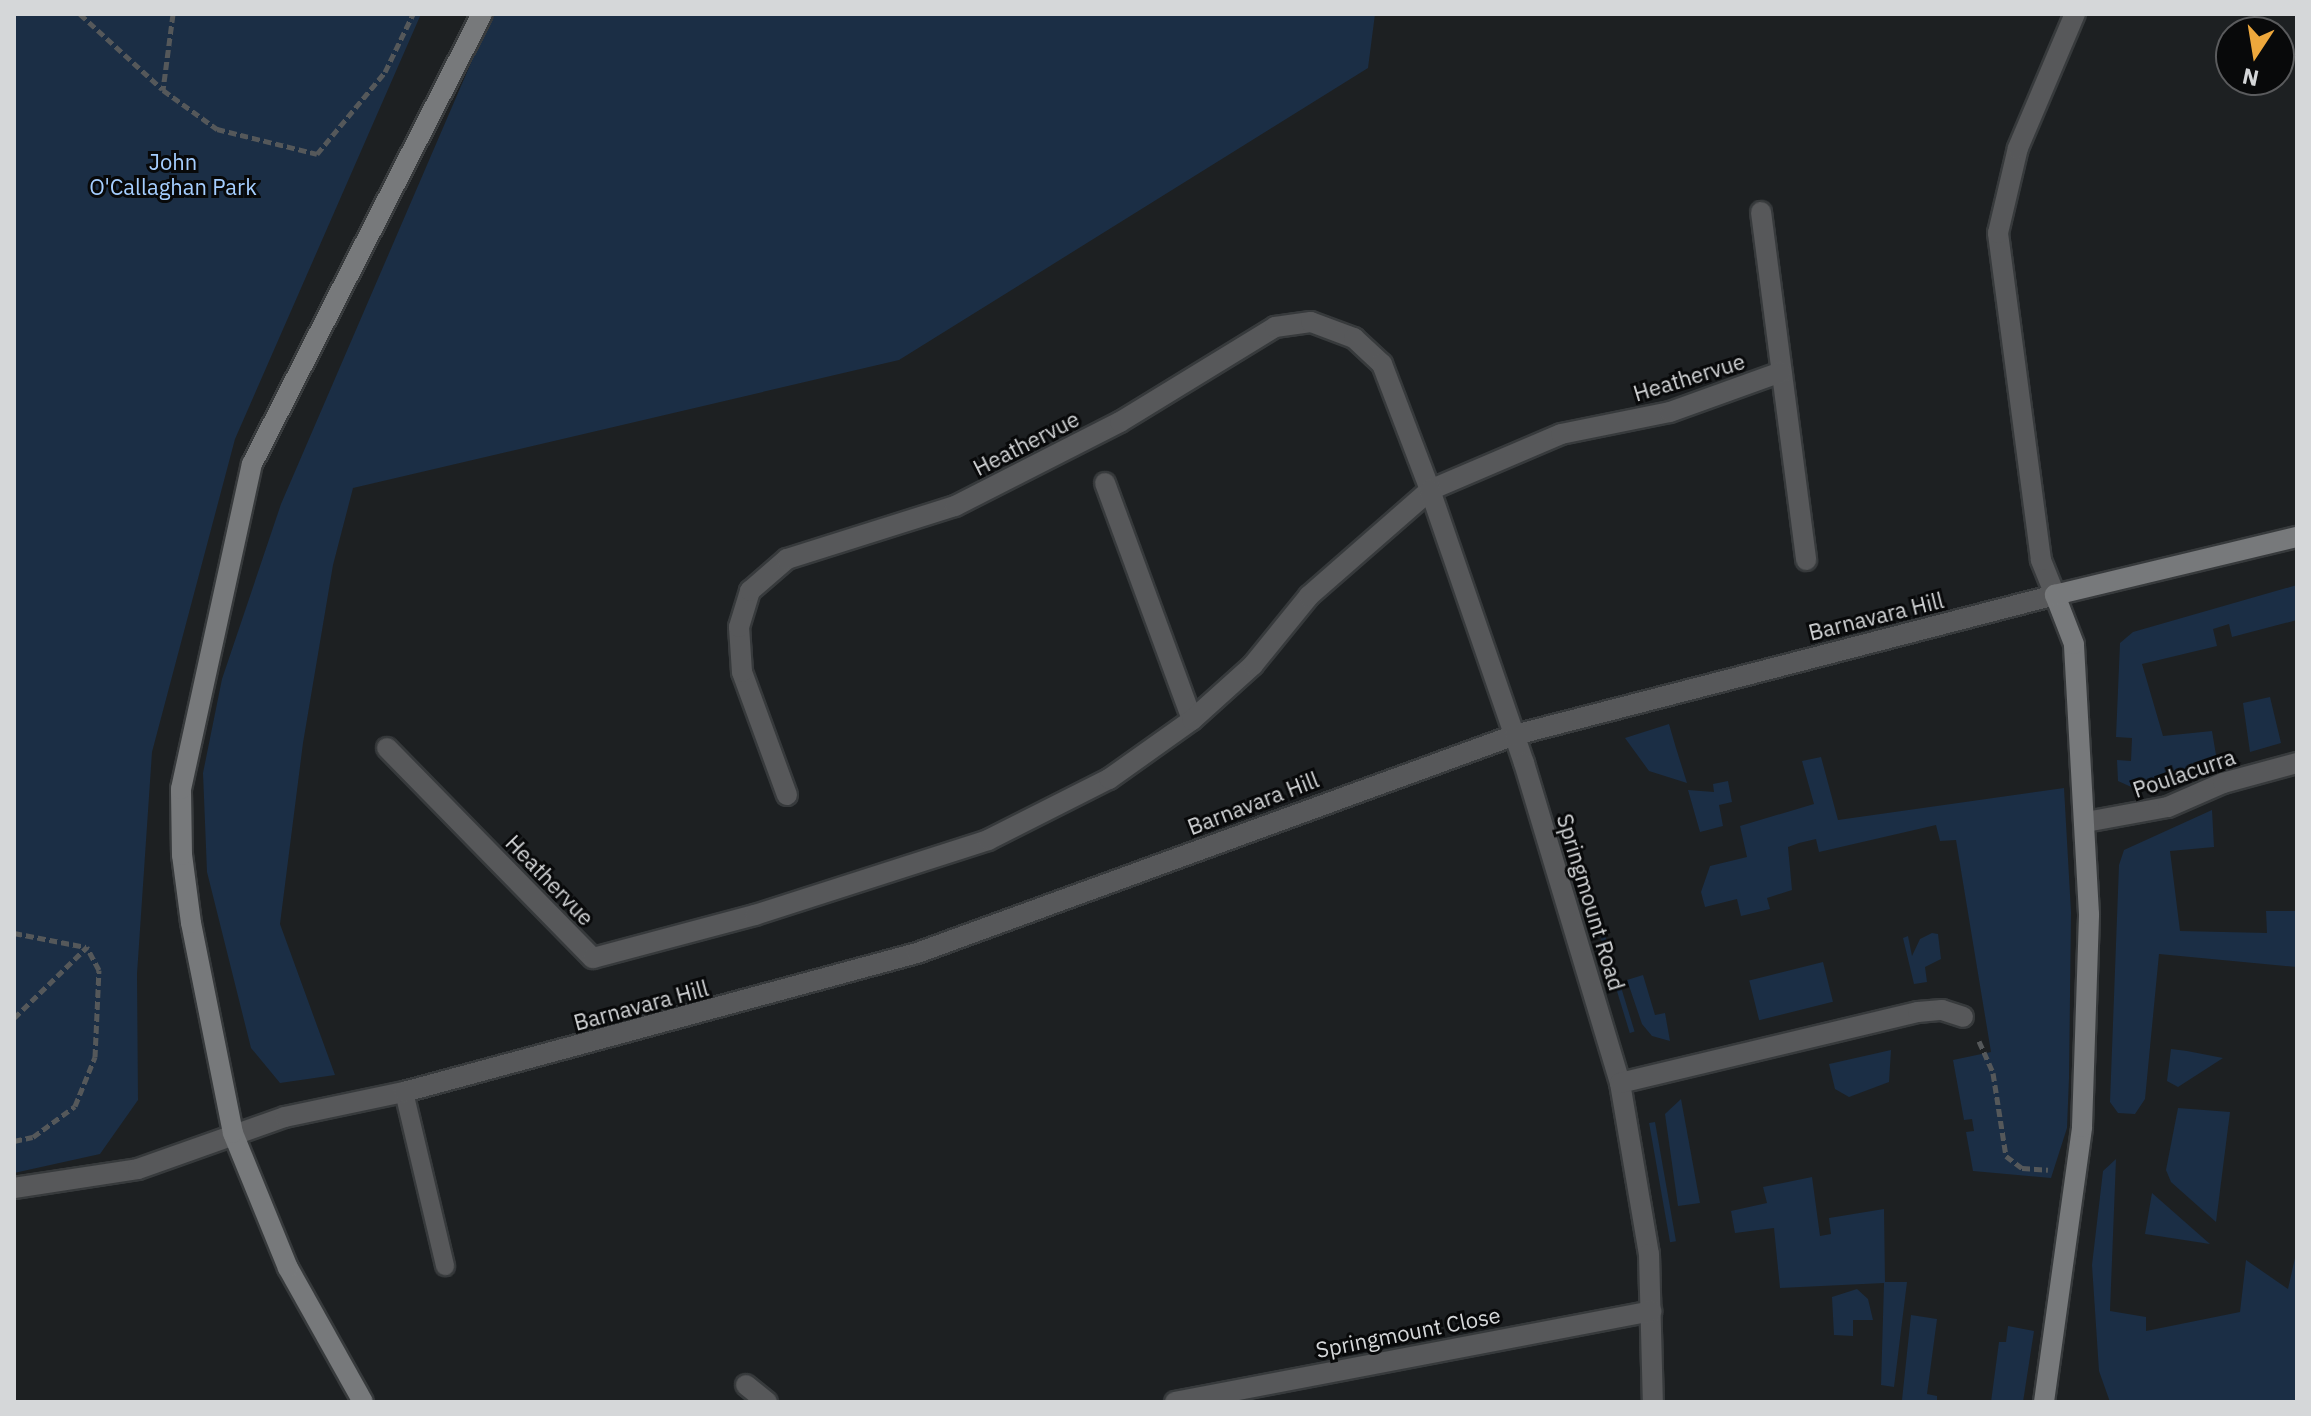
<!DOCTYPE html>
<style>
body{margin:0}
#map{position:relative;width:2311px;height:1416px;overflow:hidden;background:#1d2022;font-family:"IBM Plex Sans",sans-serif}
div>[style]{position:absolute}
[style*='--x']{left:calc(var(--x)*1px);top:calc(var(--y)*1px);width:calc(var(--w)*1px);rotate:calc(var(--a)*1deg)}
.green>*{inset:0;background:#1b2e45;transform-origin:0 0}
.path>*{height:5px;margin-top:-2.5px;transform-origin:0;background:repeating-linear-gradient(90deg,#55585a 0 8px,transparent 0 12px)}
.roads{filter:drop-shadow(2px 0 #373a3c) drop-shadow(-2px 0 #373a3c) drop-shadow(0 2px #373a3c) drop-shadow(0 -2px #373a3c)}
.service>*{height:18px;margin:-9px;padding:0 9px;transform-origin:9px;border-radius:9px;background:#57585a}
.minor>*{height:20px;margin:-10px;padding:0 10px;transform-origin:10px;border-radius:10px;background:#57585a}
.tertiary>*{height:20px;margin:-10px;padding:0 10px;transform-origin:10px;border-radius:10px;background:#57585a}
.secondary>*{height:20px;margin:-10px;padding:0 10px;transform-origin:10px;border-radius:10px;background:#77797b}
span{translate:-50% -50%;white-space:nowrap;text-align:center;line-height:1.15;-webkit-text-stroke:6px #08090a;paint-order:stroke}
.park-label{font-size:22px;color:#a5ceff}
.street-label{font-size:22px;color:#d5d7d9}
.frame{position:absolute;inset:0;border:16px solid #d5d7d9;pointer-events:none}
.north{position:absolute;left:2215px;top:16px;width:80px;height:80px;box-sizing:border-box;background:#08090a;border:2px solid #5a5b5d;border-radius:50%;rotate:192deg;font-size:22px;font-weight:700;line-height:32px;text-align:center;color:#d5d7d9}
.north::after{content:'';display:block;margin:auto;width:28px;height:36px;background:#eea83c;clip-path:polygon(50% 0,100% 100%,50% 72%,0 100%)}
</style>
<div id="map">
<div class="green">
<div style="clip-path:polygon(14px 14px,421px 14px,235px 439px,152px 752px,137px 974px,138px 1100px,100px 1154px,14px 1173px)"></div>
<div style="clip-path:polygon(492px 14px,1375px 14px,1368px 68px,899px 360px,353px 488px,333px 565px,303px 743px,280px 924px,335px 1075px,280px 1083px,251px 1048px,207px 872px,203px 773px,222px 679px,281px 504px)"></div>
<div style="clip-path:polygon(2297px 585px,2297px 620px,2232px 637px,2229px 624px,2213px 629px,2217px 646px,2142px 664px,2163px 736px,2212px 731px,2217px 761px,2138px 790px,2118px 781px,2117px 760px,2131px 761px,2132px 738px,2116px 737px,2120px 643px,2133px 632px)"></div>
<div style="clip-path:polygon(2270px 697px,2281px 743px,2250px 752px,2243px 703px)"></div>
<div style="clip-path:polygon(1669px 724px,1676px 748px,1687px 783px,1649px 771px,1625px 738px)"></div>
<div style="clip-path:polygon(1821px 757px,1838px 820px,2064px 788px,2071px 912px,2069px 1078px,2067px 1128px,2051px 1178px,1973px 1171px,1966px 1132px,1974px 1131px,1972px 1119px,1964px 1120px,1953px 1060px,1991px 1052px,1956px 840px,1940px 841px,1936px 825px,1819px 852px,1816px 839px,1799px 843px,1788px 847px,1792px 890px,1767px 898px,1770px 909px,1741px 916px,1737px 899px,1705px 907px,1701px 892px,1710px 866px,1747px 857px,1740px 826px,1814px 804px,1802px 761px)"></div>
<div style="clip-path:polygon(1728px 781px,1732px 802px,1719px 805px,1723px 826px,1700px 832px,1688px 790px,1714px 792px,1713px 784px)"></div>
<div style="clip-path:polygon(2212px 810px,2214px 847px,2170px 851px,2180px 931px,2267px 933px,2266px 911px,2297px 911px,2297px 967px,2159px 954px,2145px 1099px,2135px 1114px,2118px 1113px,2110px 1102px,2119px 865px,2124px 850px)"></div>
<div style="left:1591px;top:889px;width:149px;height:5px;rotate:73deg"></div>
<div style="clip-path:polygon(1932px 933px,1938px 934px,1941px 959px,1925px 967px,1927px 982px,1914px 984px,1903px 938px,1908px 936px,1912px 956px,1920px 939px)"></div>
<div style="left:1823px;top:962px;width:41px;height:76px;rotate:76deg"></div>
<div style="clip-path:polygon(1643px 975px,1655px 1015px,1665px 1013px,1670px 1041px,1652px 1036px,1642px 1024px,1627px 980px)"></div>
<div style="clip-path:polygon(2171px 1049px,2187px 1051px,2223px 1058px,2178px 1087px,2167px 1081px)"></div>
<div style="clip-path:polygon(1891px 1050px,1889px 1082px,1849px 1097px,1835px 1089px,1829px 1064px)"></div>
<div style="clip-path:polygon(1681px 1099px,1700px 1203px,1678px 1206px,1665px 1114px)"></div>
<div style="clip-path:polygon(2178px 1108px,2230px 1112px,2216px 1222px,2171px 1182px,2166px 1170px)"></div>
<div style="left:1655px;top:1122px;width:121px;height:6px;rotate:80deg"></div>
<div style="clip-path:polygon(2116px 1159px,2110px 1311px,2146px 1317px,2146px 1331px,2240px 1312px,2246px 1260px,2288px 1289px,2297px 1249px,2297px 1402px,2110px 1402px,2099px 1371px,2092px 1265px,2103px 1171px)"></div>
<div style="clip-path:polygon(1812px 1177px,1820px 1236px,1831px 1234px,1829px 1218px,1884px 1209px,1885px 1282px,1907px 1282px,1894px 1387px,1881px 1385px,1884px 1283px,1780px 1288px,1774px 1228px,1735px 1233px,1731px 1211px,1767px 1203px,1763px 1187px)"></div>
<div style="clip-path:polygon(2152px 1193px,2210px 1244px,2145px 1234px)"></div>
<div style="clip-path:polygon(1857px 1289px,1868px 1299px,1873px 1320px,1853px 1320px,1853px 1336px,1834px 1335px,1832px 1297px)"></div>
<div style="clip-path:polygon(1911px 1315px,1937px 1319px,1927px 1394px,1937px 1396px,1937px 1402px,1902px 1400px)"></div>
<div style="clip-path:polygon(2008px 1326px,2034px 1331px,2023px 1402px,1991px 1402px,1999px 1342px,2006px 1342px)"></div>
</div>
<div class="path">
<div style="--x:80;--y:14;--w:111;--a:42.4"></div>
<div style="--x:173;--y:14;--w:77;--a:97.5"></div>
<div style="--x:163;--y:90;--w:67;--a:35.8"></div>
<div style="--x:217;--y:129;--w:103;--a:14"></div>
<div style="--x:317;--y:154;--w:107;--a:-50.3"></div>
<div style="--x:385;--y:72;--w:64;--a:-64.2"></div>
<div style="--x:14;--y:933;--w:73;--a:11"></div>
<div style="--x:14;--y:1018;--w:102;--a:-44.2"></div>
<div style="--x:1979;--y:1041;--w:35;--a:66"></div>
<div style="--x:1993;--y:1073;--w:84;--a:81.1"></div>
<div style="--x:2006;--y:1156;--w:20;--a:37"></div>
<div style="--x:2022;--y:1168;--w:26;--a:4"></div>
<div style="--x:14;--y:1141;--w:19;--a:-12"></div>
<div style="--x:33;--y:1137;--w:52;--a:-36.4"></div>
<div style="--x:75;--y:1106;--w:53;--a:-67.8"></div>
<div style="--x:95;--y:1057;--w:87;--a:-87.4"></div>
<div style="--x:99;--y:970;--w:26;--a:-118"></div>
</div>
<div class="roads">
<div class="service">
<div style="--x:404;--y:1092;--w:179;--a:76.7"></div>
</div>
<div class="minor">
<div style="--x:1761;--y:212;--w:351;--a:82.6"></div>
<div style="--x:1105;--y:483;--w:252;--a:69.8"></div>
<div style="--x:387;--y:748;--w:294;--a:45.6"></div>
<div style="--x:593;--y:958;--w:168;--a:-14.9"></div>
<div style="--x:755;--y:915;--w:245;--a:-17.8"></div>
<div style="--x:988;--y:840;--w:136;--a:-26.8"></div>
<div style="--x:1109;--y:779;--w:102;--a:-35.4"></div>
<div style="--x:1192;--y:720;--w:82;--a:-42"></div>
<div style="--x:1253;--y:665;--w:89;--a:-50.9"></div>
<div style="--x:1309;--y:596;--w:161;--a:-41.2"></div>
<div style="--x:1430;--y:490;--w:142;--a:-23.1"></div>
<div style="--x:1561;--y:434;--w:111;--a:-11.4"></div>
<div style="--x:1670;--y:412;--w:118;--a:-19.8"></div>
<div style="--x:787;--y:795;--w:131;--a:-110.1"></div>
<div style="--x:742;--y:672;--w:45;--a:-93.8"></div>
<div style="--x:739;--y:627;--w:38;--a:-73"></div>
<div style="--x:750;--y:591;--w:49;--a:-40.9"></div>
<div style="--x:787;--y:559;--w:176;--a:-17.5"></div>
<div style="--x:955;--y:506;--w:185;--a:-27"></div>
<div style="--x:1120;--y:422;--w:182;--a:-31.5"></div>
<div style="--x:1275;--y:327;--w:36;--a:-8"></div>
<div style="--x:1311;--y:322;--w:46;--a:20.4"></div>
<div style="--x:1354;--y:338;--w:38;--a:43"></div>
<div style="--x:1382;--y:364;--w:135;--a:69.1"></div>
<div style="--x:1430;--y:490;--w:289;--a:71"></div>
<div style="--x:1524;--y:763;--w:334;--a:73.3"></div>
<div style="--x:1620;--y:1083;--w:173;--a:80.4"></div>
<div style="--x:1649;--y:1254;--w:148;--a:88.5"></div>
<div style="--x:2086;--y:822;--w:83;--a:-10.4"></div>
<div style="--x:2168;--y:807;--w:60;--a:-23.6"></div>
<div style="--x:2223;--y:783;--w:77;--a:-15.1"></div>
<div style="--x:1620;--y:1083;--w:306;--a:-13.4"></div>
<div style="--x:1918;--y:1012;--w:24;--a:-5"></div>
<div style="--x:1942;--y:1010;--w:22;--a:18"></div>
<div style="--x:746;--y:1385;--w:27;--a:39"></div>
<div style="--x:1175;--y:1402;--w:485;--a:-10.8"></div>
</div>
<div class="tertiary">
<div style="--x:14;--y:1188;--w:125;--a:-8.7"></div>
<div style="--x:138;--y:1169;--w:156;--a:-19.5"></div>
<div style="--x:285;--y:1117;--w:122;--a:-11.9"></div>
<div style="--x:404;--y:1092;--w:531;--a:-15.16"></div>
<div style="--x:917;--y:953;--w:636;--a:-20.03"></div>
<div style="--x:1515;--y:735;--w:558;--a:-14.53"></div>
<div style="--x:2055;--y:595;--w:38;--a:-112"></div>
<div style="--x:2041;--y:560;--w:330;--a:-97.5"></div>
<div style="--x:1998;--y:233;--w:87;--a:-76.8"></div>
<div style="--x:2018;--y:148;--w:146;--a:-67"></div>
</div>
<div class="secondary">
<div style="--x:363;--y:1402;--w:154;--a:-119.2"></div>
<div style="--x:288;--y:1268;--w:146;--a:-112.2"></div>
<div style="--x:233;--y:1133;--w:214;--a:-101.3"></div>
<div style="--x:191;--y:923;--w:69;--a:-97.5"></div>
<div style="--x:182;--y:855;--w:66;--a:-90.9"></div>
<div style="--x:181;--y:789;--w:333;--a:-77.7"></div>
<div style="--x:252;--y:464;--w:505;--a:-62.93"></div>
<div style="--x:2044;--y:1402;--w:278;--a:-82.1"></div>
<div style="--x:2082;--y:1127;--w:213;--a:-88.1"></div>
<div style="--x:2089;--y:914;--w:270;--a:-93.2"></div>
<div style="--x:2074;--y:644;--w:53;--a:-111.2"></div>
<div style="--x:2055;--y:595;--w:249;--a:-13.5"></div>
</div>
</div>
<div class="park-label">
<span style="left:173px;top:174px">John<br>O'Callaghan Park</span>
</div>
<div class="street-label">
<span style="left:1689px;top:377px;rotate:-17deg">Heathervue</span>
<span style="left:1026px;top:443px;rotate:-27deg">Heathervue</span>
<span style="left:1876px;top:616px;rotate:-14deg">Barnavara Hill</span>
<span style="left:2184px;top:773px;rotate:-19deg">Poulacurra</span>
<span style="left:1253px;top:803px;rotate:-21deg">Barnavara Hill</span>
<span style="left:550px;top:880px;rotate:46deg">Heathervue</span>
<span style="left:1591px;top:902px;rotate:73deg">Springmount Road</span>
<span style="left:641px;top:1005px;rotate:-15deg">Barnavara Hill</span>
<span style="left:1408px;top:1332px;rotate:-11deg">Springmount Close</span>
</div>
<div class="frame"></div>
<div class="north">N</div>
</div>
